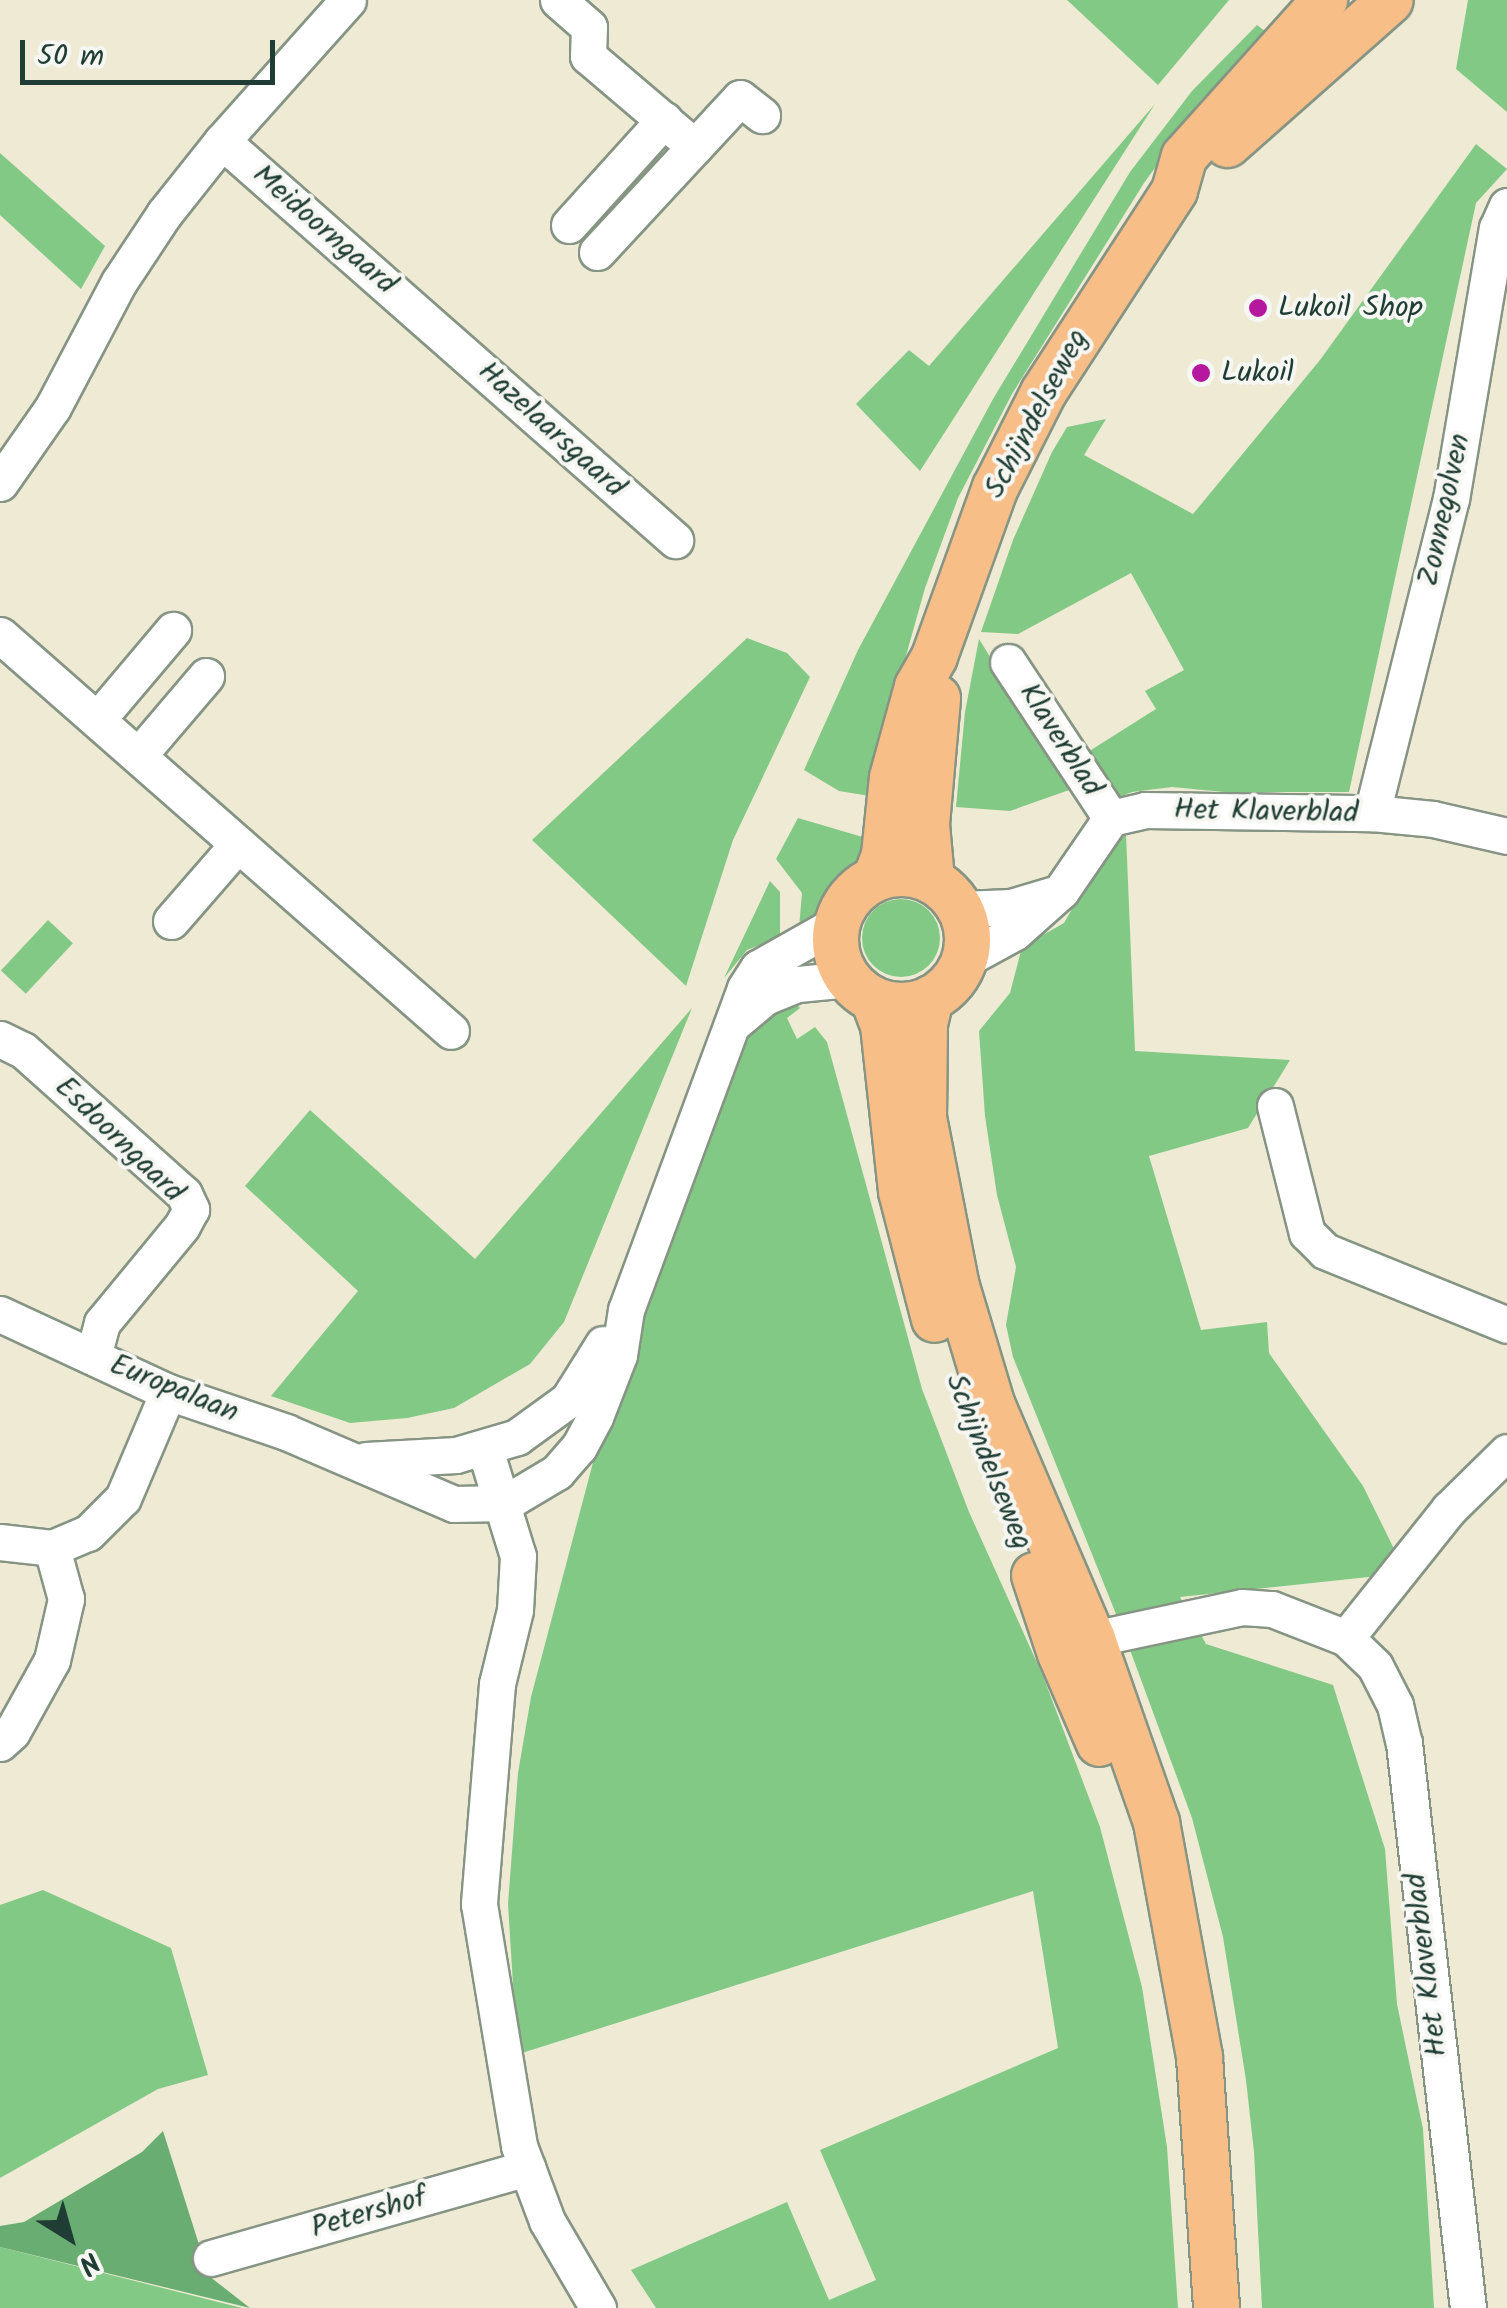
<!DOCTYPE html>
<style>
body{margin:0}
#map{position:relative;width:1507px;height:2308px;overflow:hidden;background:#eeead4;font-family:Kalam,sans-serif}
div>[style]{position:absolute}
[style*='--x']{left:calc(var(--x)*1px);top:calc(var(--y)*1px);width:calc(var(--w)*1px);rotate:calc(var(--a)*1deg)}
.green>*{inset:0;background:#82c985;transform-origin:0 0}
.round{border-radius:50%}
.forest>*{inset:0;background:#69ad72}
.roads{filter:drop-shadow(2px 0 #869484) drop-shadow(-2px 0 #869484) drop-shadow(0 2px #869484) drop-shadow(0 -2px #869484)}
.minor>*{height:35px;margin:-17.5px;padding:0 17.5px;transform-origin:17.5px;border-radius:17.5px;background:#fff}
.major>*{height:45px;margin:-22.5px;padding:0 22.5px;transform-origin:22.5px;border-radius:22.5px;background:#f7be87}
.major>.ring{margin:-22.5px;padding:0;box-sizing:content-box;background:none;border:45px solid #f7be87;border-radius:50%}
.dots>*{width:28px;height:28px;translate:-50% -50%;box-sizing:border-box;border:5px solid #f6f6f2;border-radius:50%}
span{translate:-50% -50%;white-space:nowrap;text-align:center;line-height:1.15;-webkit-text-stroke:8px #f6f6f2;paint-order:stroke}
.street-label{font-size:30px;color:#1f3d34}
.poi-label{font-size:30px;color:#1f3d34}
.left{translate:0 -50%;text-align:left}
.north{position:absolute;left:20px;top:2188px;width:100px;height:100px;-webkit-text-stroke:8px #f6f6f2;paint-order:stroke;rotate:143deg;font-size:28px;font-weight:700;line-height:40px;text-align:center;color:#1f3d34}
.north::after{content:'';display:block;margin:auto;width:35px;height:45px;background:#1f3d34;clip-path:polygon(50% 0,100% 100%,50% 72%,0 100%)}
.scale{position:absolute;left:20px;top:40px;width:255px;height:45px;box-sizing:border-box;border:5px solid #1f3d34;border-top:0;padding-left:12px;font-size:30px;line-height:35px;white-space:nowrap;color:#1f3d34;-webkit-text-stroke:8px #f6f6f2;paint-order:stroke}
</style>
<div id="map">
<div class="green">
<div style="clip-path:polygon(1067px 0,1229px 0,1158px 85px)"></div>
<div style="clip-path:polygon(1468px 0,1507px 0,1507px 112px,1456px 69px)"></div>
<div style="clip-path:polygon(1257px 25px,1269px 34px,1202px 103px,1144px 183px,1012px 394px,958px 498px,925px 588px,886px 727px,876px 797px,839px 791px,804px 770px,858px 650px,993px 399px,1130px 172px,1192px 91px)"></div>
<div style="clip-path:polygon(1155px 104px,920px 471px,856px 404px,909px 350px,929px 366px)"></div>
<div style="clip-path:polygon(1476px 144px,1507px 169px,1476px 203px,1349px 792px,1224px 792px,1172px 787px,1132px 792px,1112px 800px,1083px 755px,1156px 709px,1145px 691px,1184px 670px,1131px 573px,1018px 634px,981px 632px,1013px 540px,1052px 452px,1067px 427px,1106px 419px,1084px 455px,1193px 514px,1320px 360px)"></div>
<div style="clip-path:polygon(0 153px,105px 246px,81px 289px,0 215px)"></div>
<div style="clip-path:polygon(747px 638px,787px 653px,810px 677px,733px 840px,686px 986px,532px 840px)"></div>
<div style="clip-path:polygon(979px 639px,1072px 789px,1010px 811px,956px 807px,965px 712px)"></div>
<div style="clip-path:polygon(798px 818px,866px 838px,861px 865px,818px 918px,799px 928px,802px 893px,776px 859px)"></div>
<div style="clip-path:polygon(1126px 834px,1135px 1051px,1290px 1060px,1248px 1128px,1149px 1156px,1201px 1330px,1267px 1322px,1269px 1353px,1363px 1486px,1406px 1573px,1180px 1597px,1206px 1644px,1333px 1685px,1385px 1849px,1397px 2004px,1423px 2129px,1434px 2308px,1262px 2308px,1254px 2152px,1246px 2080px,1223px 1937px,1192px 1818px,1126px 1639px,1013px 1357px,1006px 1325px,1016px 1267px,997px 1195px,985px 1116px,979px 1031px,1010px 993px,1022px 947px,1064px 923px,1096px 867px)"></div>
<div style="clip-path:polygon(770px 881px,780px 892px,780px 937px,747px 950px,724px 978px)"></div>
<div class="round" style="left:862px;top:899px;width:78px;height:78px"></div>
<div style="left:48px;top:920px;width:34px;height:69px;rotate:43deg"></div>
<div style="clip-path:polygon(792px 999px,800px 1008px,787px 1018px,797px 1039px,815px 1027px,827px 1042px,922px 1389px,969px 1512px,1043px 1676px,1100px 1827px,1142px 1987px,1167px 2147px,1178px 2308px,656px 2308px,631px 2270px,787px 2202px,829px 2300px,876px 2280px,820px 2150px,1058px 2048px,1033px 1891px,522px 2053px,516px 2033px,508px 1904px,518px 1773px,531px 1697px,600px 1436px,736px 1051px,769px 1014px)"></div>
<div style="clip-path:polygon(692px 1008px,564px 1322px,530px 1364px,454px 1408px,407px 1418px,350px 1423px,271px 1396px,358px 1291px,245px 1186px,310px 1110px,475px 1259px)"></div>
<div style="clip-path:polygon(43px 1890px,171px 1948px,208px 2075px,158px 2089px,0 2178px,0 1905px)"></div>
<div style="clip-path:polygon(0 2247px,242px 2308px,0 2308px)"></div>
</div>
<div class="forest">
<div style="clip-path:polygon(163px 2131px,209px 2276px,250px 2308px,0 2247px,0 2226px,24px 2222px,142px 2152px)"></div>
</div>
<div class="roads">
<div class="minor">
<div style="--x:558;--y:0;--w:41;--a:41.1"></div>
<div style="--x:589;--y:27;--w:29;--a:92"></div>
<div style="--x:588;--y:56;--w:140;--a:40.4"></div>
<div style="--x:222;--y:141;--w:604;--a:41.37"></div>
<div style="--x:569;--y:225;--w:142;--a:-47.9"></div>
<div style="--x:597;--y:252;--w:210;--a:-47.1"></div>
<div style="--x:740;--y:98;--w:28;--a:38"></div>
<div style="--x:0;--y:483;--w:93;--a:-55.1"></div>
<div style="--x:53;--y:407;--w:141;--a:-62.2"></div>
<div style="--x:119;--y:282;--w:82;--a:-56.5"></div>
<div style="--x:164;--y:214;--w:93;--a:-51.5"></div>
<div style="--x:222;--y:141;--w:189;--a:-48.2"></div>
<div style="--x:0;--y:635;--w:600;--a:41.28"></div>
<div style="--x:1008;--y:662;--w:187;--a:56.6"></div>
<div style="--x:97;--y:720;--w:118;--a:-49.8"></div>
<div style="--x:138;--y:756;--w:105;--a:-49.6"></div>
<div style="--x:1372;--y:813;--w:324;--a:-75.9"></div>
<div style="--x:1451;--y:499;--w:275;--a:-80.4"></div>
<div style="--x:1497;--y:228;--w:24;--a:-66"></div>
<div style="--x:961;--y:909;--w:50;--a:-2.3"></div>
<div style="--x:1011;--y:907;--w:42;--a:-16.7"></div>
<div style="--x:171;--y:921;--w:102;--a:-49"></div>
<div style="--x:964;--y:960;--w:58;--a:-28.8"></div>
<div style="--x:1015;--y:932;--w:62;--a:-41.7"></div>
<div style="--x:1061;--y:891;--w:88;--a:-55.6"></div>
<div style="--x:1111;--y:818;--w:35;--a:-13"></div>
<div style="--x:1145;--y:810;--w:227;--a:0.8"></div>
<div style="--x:1372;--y:813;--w:61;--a:5.6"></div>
<div style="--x:1433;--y:819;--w:76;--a:12.9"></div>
<div style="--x:733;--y:1024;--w:42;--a:-40.2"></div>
<div style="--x:765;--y:997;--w:35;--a:-22"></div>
<div style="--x:798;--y:984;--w:51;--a:-5.6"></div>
<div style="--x:0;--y:1039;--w:25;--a:26"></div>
<div style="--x:23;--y:1050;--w:216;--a:41.8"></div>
<div style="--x:184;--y:1194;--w:17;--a:65"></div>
<div style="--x:191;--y:1209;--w:19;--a:118"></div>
<div style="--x:182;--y:1226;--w:126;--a:129.5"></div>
<div style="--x:102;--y:1323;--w:34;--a:105"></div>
<div style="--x:1275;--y:1106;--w:131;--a:75.9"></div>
<div style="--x:1307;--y:1233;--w:25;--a:45"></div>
<div style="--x:1325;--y:1251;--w:196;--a:22.1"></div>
<div style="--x:0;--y:1314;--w:185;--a:24.9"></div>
<div style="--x:168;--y:1392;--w:125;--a:18.7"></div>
<div style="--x:286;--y:1432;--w:183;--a:23.2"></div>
<div style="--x:454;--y:1504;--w:51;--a:-1.1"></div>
<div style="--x:505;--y:1503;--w:61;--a:-30.8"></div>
<div style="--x:557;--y:1472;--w:33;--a:-49"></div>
<div style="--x:579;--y:1447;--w:34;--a:-62"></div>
<div style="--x:595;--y:1417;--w:66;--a:-68.8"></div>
<div style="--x:619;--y:1355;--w:46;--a:-81.2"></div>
<div style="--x:626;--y:1310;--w:343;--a:-69.7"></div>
<div style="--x:745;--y:988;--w:24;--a:-57"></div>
<div style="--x:758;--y:968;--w:90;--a:-29.4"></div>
<div style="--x:485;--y:1449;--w:112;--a:72.9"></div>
<div style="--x:518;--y:1556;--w:54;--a:93.2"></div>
<div style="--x:515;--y:1610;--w:76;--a:103.7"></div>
<div style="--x:497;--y:1684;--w:221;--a:94.7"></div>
<div style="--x:479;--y:1904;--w:245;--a:80.6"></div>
<div style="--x:519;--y:2146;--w:80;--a:69.5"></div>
<div style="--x:547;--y:2221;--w:101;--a:59.6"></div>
<div style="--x:366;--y:1460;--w:90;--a:-3.2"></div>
<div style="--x:456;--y:1455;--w:64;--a:-16.4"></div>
<div style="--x:517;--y:1437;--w:63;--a:-36"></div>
<div style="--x:568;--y:1400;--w:66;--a:-58"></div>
<div style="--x:0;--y:1542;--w:52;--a:6.6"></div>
<div style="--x:52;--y:1548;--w:39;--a:-23"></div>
<div style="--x:88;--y:1533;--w:49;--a:-45"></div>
<div style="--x:123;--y:1498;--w:115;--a:-67"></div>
<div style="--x:1346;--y:1638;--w:165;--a:-51.4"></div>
<div style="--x:1449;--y:1509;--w:81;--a:-44.5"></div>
<div style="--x:1092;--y:1639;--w:153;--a:-12"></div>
<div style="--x:1242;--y:1607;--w:30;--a:4"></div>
<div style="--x:1272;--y:1609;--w:79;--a:21.4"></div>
<div style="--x:1346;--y:1638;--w:40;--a:44"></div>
<div style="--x:1375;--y:1666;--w:44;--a:62.9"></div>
<div style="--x:1395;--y:1705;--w:39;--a:77"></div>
<div style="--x:1404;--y:1743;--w:569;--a:83.54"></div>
<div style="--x:0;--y:1743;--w:16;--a:-43"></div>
<div style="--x:12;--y:1732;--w:82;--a:-60.9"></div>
<div style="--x:52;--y:1660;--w:63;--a:-77.1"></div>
<div style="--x:66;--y:1599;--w:53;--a:-105.4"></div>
<div style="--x:211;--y:2258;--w:329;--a:-15.9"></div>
</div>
<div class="major">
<div style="--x:1227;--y:144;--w:217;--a:-41.5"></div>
<div class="ring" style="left:835px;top:873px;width:87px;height:87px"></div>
<div style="--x:875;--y:878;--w:26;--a:-69"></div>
<div style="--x:884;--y:854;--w:77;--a:-84.1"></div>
<div style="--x:892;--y:777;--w:94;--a:-74.6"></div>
<div style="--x:917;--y:686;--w:34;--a:-60"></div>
<div style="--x:934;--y:656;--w:180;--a:-70.2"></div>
<div style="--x:995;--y:487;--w:106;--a:-63.2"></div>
<div style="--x:1043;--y:392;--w:241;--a:-57"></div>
<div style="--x:1174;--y:190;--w:35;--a:-74"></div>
<div style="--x:1184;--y:156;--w:210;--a:-48.1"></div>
<div style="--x:931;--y:879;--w:55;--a:-95.2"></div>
<div style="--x:926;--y:824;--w:127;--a:-85"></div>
<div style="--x:930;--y:998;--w:27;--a:103"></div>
<div style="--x:924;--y:1024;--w:93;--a:90.6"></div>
<div style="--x:923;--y:1117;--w:172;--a:79"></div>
<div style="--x:956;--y:1286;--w:122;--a:73.3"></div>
<div style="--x:991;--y:1403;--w:257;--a:66.8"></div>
<div style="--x:1092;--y:1639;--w:194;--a:70.7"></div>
<div style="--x:1156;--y:1822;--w:239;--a:79.6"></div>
<div style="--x:1199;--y:2057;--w:252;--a:86.1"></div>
<div style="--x:873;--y:999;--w:28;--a:69"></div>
<div style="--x:883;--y:1025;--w:167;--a:83.8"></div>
<div style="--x:901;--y:1191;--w:132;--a:75.5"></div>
<div style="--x:1034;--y:1575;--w:82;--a:71.6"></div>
<div style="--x:1060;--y:1653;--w:98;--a:66.6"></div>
</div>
</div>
<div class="dots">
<div style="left:1258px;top:308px;background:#b5179e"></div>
<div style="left:1201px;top:373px;background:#b5179e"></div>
</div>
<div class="street-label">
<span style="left:324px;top:230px;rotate:41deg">Meidoorngaard</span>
<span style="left:1037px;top:414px;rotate:-62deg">Schijndelseweg</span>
<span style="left:551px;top:430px;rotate:42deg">Hazelaarsgaard</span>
<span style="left:1445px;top:510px;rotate:-78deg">Zonnegolven</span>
<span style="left:1060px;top:740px;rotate:57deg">Klaverblad</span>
<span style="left:1266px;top:812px;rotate:1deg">Het Klaverblad</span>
<span style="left:119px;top:1140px;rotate:44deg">Esdoorngaard</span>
<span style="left:174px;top:1389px;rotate:22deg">Europalaan</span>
<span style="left:988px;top:1462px;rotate:68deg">Schijndelseweg</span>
<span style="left:1427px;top:1965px;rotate:-97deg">Het Klaverblad</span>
<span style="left:369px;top:2213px;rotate:-16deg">Petershof</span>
</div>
<div class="poi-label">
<span class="left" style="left:1278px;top:308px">Lukoil Shop</span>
<span class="left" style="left:1221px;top:373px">Lukoil</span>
</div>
<div class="north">N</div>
<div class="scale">50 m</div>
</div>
